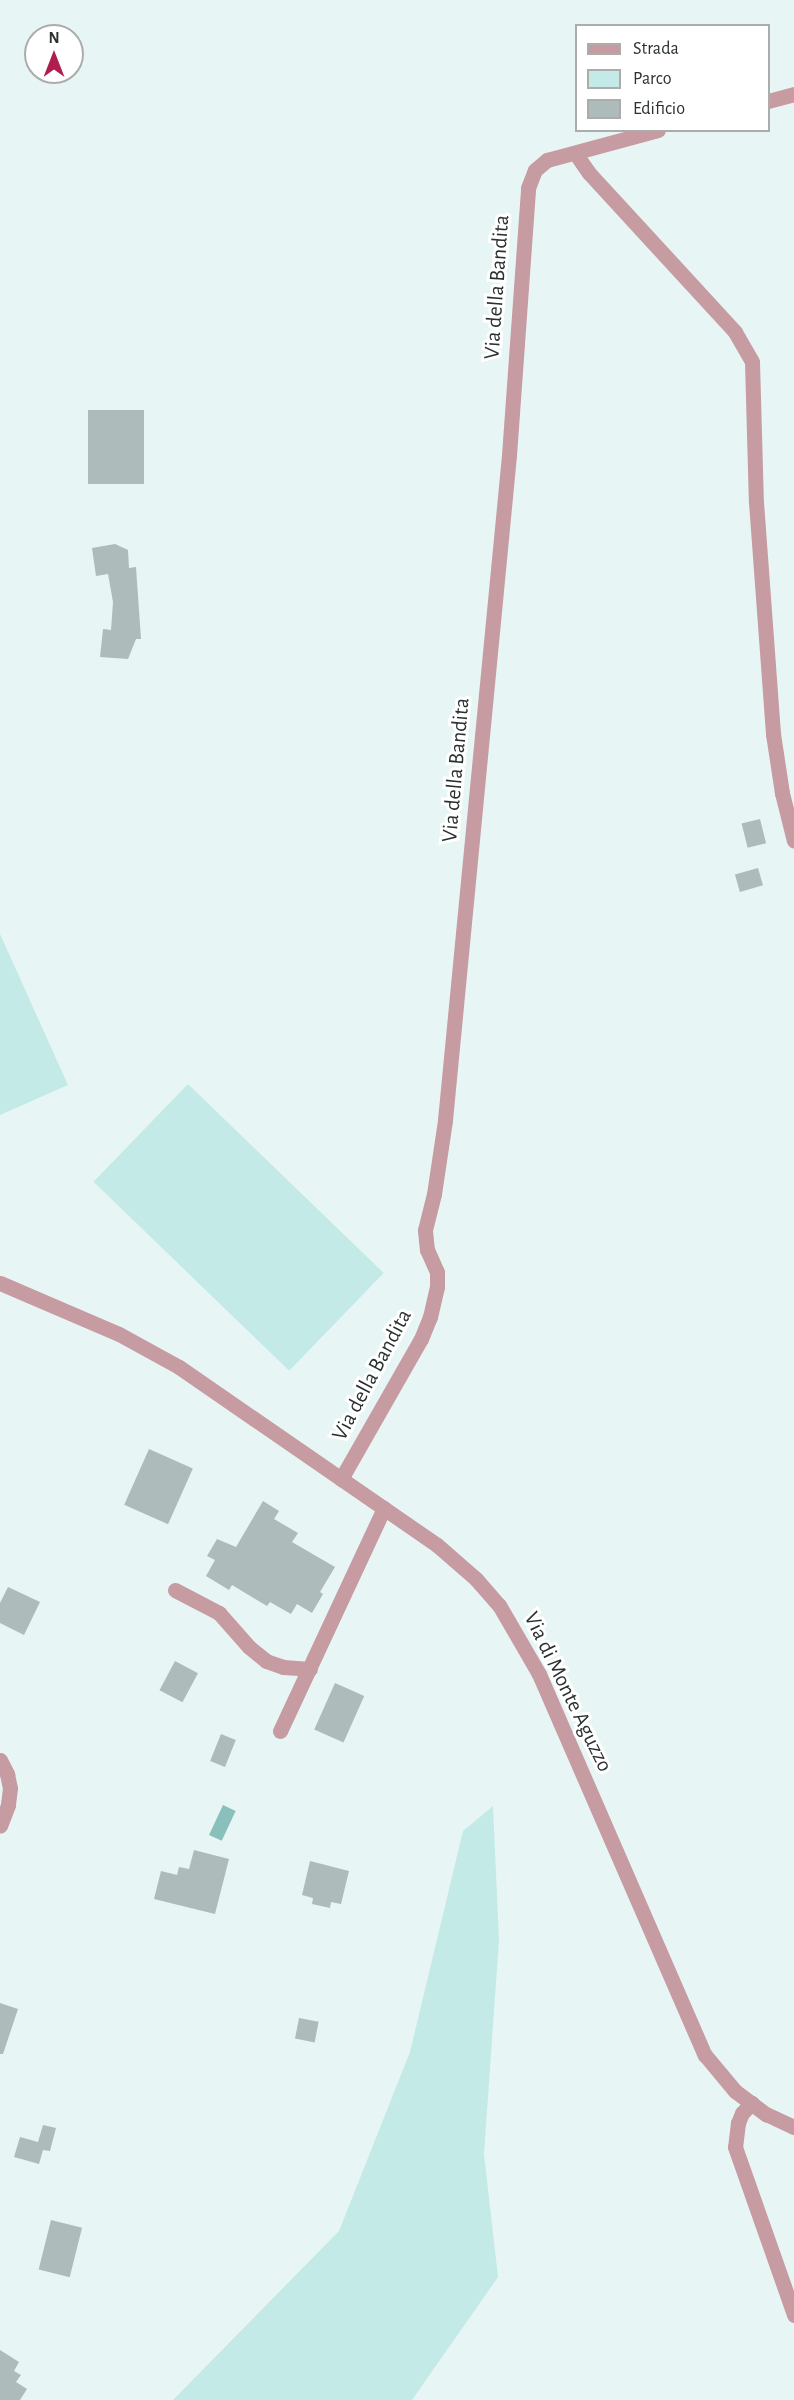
<!DOCTYPE html>
<style>
body{margin:0}
#map{position:relative;width:794px;height:2400px;overflow:hidden;background:#e7f6f4;font-family:"Alegreya Sans",sans-serif}
div>[style]{position:absolute}
[style*='--x']{left:calc(var(--x)*1px);top:calc(var(--y)*1px);width:calc(var(--w)*1px);rotate:calc(var(--a)*1deg)}
.green>*{inset:0;background:#c3eae6;transform-origin:0 0}
.water>*{inset:0;background:#8ac0bb;transform-origin:0 0}
.building>*{inset:0;background:#adbbba;transform-origin:0 0}
.minor>*{height:15px;margin:-7.5px;padding:0 7.5px;transform-origin:7.5px;border-radius:7.5px;background:#c69ba1}
span{translate:-50% -50%;white-space:nowrap;text-align:center;line-height:1.15;-webkit-text-stroke:6px #fff;paint-order:stroke}
.street-label{font-size:22px;color:#2b3130}
.legend{position:absolute;left:575px;top:24px;width:195px;height:108px;box-sizing:border-box;background:#fff;border:2px solid #aaadac;margin:0;padding:8px 10px;list-style:none;font-size:18px;color:#2b3130}
.legend li{display:flex;align-items:center;gap:12px;height:30px}
.legend b{width:30px;border:2px solid #aaadac}
.north{position:absolute;left:24px;top:24px;width:60px;height:60px;box-sizing:border-box;background:#fff;border:2px solid #aaadac;border-radius:50%;rotate:0deg;font-size:16px;font-weight:700;line-height:24px;text-align:center;color:#2b3130}
.north::after{content:'';display:block;margin:auto;width:21px;height:27px;background:#b01e4d;clip-path:polygon(50% 0,100% 100%,50% 72%,0 100%)}
</style>
<div id="map">
<div class="green">
<div style="clip-path:polygon(0 934px,68px 1085px,0 1115px)"></div>
<div style="left:188px;top:1084px;width:272px;height:136px;rotate:44deg"></div>
<div style="clip-path:polygon(493px 1806px,499px 1940px,484px 2154px,498px 2277px,412px 2400px,173px 2400px,339px 2231px,410px 2052px,463px 1831px)"></div>
</div>
<div class="water">
<div style="left:223px;top:1805px;width:14px;height:33px;rotate:25deg"></div>
</div>
<div class="building">
<div style="left:88px;top:410px;width:56px;height:74px"></div>
<div style="clip-path:polygon(115px 544px,128px 550px,129px 568px,136px 567px,141px 639px,136px 639px,128px 659px,100px 657px,103px 629px,111px 630px,113px 602px,108px 574px,96px 576px,92px 548px)"></div>
<div style="left:760px;top:819px;width:25px;height:19px;rotate:76deg"></div>
<div style="left:758px;top:868px;width:18px;height:24px;rotate:74deg"></div>
<div style="left:149px;top:1449px;width:48px;height:61px;rotate:24deg"></div>
<div style="clip-path:polygon(263px 1501px,279px 1511px,274px 1519px,298px 1533px,292px 1542px,335px 1567px,320px 1592px,323px 1594px,312px 1613px,297px 1604px,291px 1614px,270px 1602px,267px 1606px,232px 1585px,229px 1590px,206px 1576px,215px 1560px,207px 1556px,217px 1539px,236px 1547px)"></div>
<div style="clip-path:polygon(8px 1587px,40px 1602px,24px 1635px,0 1623px,0 1603px)"></div>
<div style="left:175px;top:1661px;width:26px;height:33px;rotate:28deg"></div>
<div style="left:335px;top:1683px;width:32px;height:51px;rotate:24deg"></div>
<div style="left:221px;top:1734px;width:16px;height:29px;rotate:22deg"></div>
<div style="clip-path:polygon(194px 1850px,229px 1859px,215px 1914px,154px 1899px,161px 1871px,177px 1875px,179px 1867px,189px 1869px)"></div>
<div style="clip-path:polygon(310px 1861px,349px 1871px,341px 1904px,331px 1902px,330px 1908px,312px 1904px,313px 1898px,302px 1895px)"></div>
<div style="clip-path:polygon(0 2003px,18px 2009px,3px 2054px,0 2054px)"></div>
<div style="left:299px;top:2018px;width:20px;height:21px;rotate:11deg"></div>
<div style="clip-path:polygon(43px 2125px,56px 2128px,50px 2151px,43px 2150px,39px 2164px,14px 2157px,20px 2137px,38px 2142px)"></div>
<div style="left:51px;top:2220px;width:32px;height:51px;rotate:14deg"></div>
<div style="clip-path:polygon(0 2350px,19px 2362px,14px 2371px,21px 2375px,16px 2382px,27px 2389px,20px 2400px,0 2400px)"></div>
</div>
<div class="minor">
<div style="--x:768;--y:101;--w:27;--a:-15"></div>
<div style="--x:575;--y:153;--w:24;--a:55"></div>
<div style="--x:589;--y:173;--w:216;--a:47.4"></div>
<div style="--x:735;--y:332;--w:34;--a:60"></div>
<div style="--x:752;--y:362;--w:140;--a:88.4"></div>
<div style="--x:756;--y:502;--w:233;--a:85.8"></div>
<div style="--x:773;--y:734;--w:60;--a:81.3"></div>
<div style="--x:782;--y:793;--w:49;--a:76"></div>
<div style="--x:0;--y:1283;--w:129;--a:23.2"></div>
<div style="--x:119;--y:1334;--w:68;--a:28.8"></div>
<div style="--x:179;--y:1367;--w:313;--a:34.6"></div>
<div style="--x:437;--y:1545;--w:52;--a:41.1"></div>
<div style="--x:476;--y:1579;--w:35;--a:49"></div>
<div style="--x:499;--y:1605;--w:80;--a:59.9"></div>
<div style="--x:539;--y:1674;--w:416;--a:66.5"></div>
<div style="--x:705;--y:2055;--w:47;--a:50.2"></div>
<div style="--x:735;--y:2091;--w:39;--a:37"></div>
<div style="--x:766;--y:2114;--w:31;--a:25"></div>
<div style="--x:341;--y:1479;--w:161;--a:-60.3"></div>
<div style="--x:421;--y:1339;--w:24;--a:-68"></div>
<div style="--x:430;--y:1317;--w:31;--a:-77"></div>
<div style="--x:437;--y:1287;--w:15;--a:-90"></div>
<div style="--x:437;--y:1272;--w:24;--a:-114"></div>
<div style="--x:427;--y:1250;--w:20;--a:-96"></div>
<div style="--x:425;--y:1230;--w:37;--a:-76"></div>
<div style="--x:434;--y:1194;--w:75;--a:-81.5"></div>
<div style="--x:445;--y:1120;--w:668;--a:-84.5"></div>
<div style="--x:509;--y:455;--w:268;--a:-85.9"></div>
<div style="--x:528;--y:188;--w:19;--a:-69"></div>
<div style="--x:535;--y:170;--w:16;--a:-40"></div>
<div style="--x:547;--y:160;--w:115;--a:-15.1"></div>
<div style="--x:175;--y:1590;--w:50;--a:27.6"></div>
<div style="--x:219;--y:1613;--w:45;--a:48.6"></div>
<div style="--x:249;--y:1647;--w:22;--a:39"></div>
<div style="--x:266;--y:1661;--w:18;--a:19"></div>
<div style="--x:283;--y:1667;--w:27;--a:4"></div>
<div style="--x:280;--y:1731;--w:246;--a:-65"></div>
<div style="--x:0;--y:1760;--w:16;--a:63"></div>
<div style="--x:7;--y:1774;--w:14;--a:78"></div>
<div style="--x:10;--y:1788;--w:17;--a:97"></div>
<div style="--x:8;--y:1805;--w:22;--a:111"></div>
<div style="--x:752;--y:2103;--w:14;--a:135"></div>
<div style="--x:742;--y:2113;--w:11;--a:112"></div>
<div style="--x:738;--y:2123;--w:24;--a:97"></div>
<div style="--x:735;--y:2147;--w:178;--a:70.6"></div>
</div>
<div class="street-label">
<span style="left:497px;top:287px;rotate:-86deg">Via della Bandita</span>
<span style="left:456px;top:770px;rotate:-85deg">Via della Bandita</span>
<span style="left:372px;top:1375px;rotate:-62deg">Via della Bandita</span>
<span style="left:568px;top:1692px;rotate:64deg">Via di Monte Aguzzo</span>
</div>
<ul class="legend">
<li><b style="height:8px;background:#c69ba1"></b>Strada</li>
<li><b style="height:16px;background:#c3eae6"></b>Parco</li>
<li><b style="height:16px;background:#adbbba"></b>Edificio</li>
</ul>
<div class="north">N</div>
</div>
